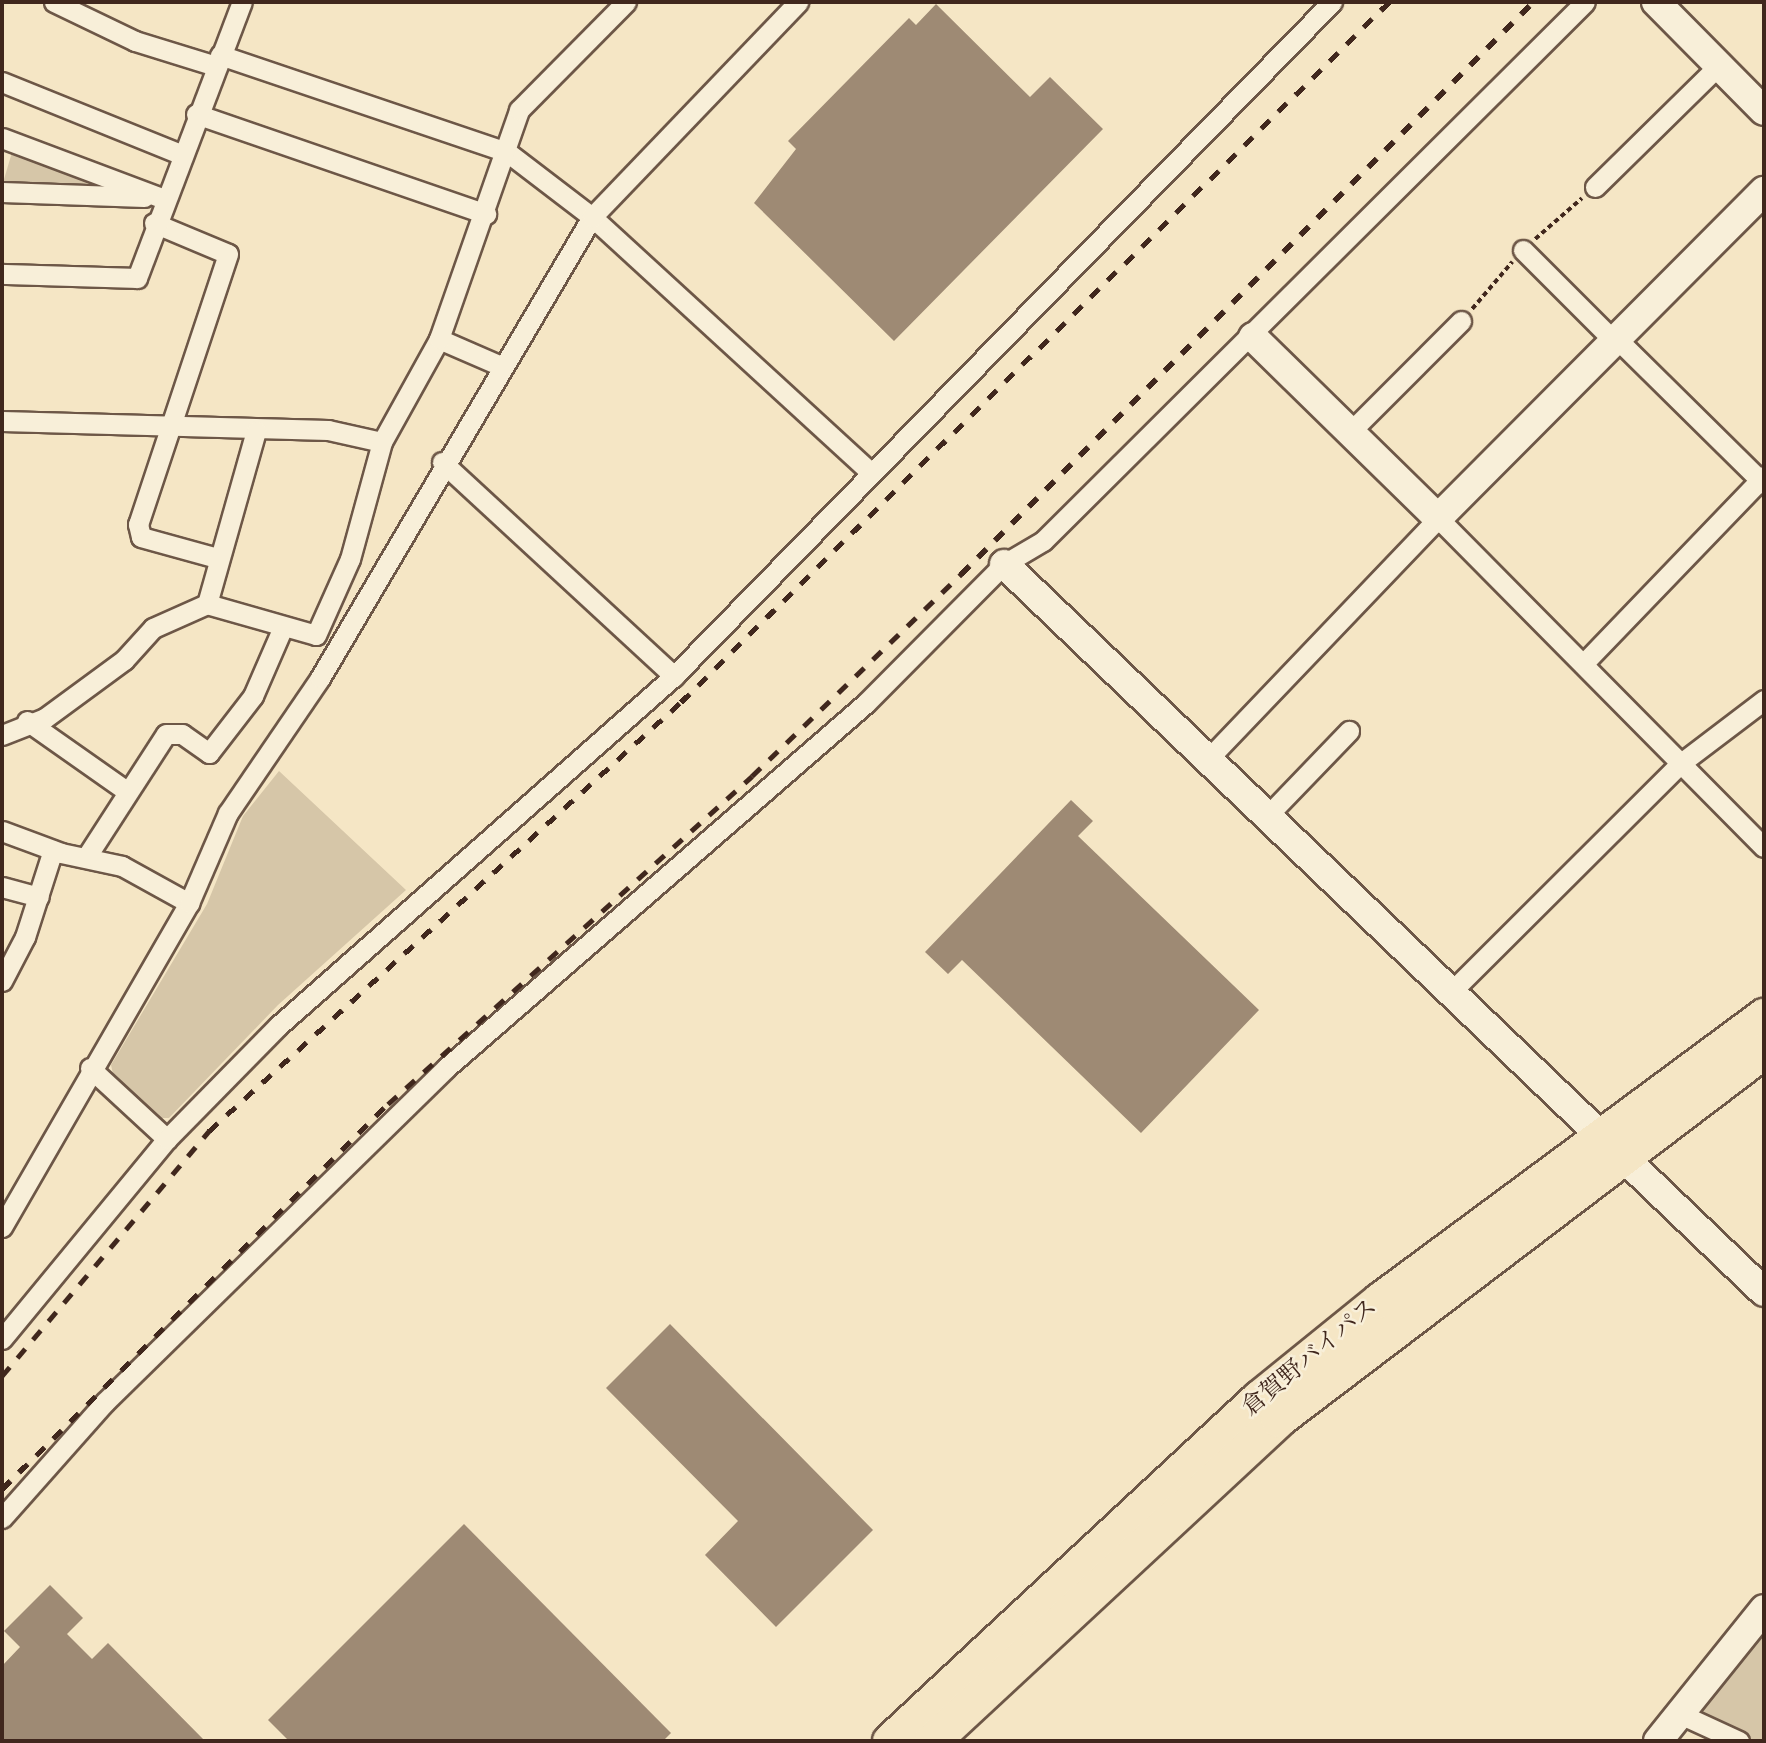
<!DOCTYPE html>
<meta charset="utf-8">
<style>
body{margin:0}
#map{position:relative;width:1766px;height:1743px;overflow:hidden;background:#f5e6c5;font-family:"IM FELL DW Pica","Noto Serif JP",serif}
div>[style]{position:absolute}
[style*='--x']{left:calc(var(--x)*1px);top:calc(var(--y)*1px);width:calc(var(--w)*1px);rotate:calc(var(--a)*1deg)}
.green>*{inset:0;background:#d6c6a8}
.building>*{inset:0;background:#9e8a74}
.path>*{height:3.5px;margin-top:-1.75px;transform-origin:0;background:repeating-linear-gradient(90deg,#40271d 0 5px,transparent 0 8.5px)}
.roads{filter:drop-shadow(2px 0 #6d5747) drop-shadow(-2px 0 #6d5747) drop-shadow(0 2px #6d5747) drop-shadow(0 -2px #6d5747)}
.street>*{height:19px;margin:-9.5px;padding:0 9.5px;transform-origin:9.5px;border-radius:9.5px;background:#f8efd9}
.secondary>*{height:28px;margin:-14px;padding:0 14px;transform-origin:14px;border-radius:14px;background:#f8efd9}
.highway>*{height:35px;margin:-17.5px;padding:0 17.5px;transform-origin:17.5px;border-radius:17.5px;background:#f5e6c5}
.rail>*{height:5px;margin-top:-2.5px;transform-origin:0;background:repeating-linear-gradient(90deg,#40271d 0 12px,transparent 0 24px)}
span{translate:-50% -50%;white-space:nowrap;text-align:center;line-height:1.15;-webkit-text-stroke:5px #f8efd9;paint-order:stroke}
.street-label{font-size:24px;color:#40271d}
.frame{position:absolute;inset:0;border:4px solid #40271d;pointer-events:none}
</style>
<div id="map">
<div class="green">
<div style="clip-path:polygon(13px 149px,130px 192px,2px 186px)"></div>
<div style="clip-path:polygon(279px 771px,406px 890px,278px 1005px,169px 1118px,158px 1118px,114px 1078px,111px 1065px,207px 904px,243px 816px)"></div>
<div style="clip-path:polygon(1764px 1608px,1764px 1741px,1737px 1741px,1678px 1714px)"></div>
</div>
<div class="building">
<div style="clip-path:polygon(936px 4px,1030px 97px,1050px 77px,1103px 129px,894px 341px,754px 203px,796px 149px,788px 141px,909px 18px,916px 25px)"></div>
<div style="clip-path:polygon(1071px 800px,1093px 821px,1078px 836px,1259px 1010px,1141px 1133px,962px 960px,948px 974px,925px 952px)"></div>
<div style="clip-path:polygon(670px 1324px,873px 1530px,776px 1627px,705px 1555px,738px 1521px,606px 1388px)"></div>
<div style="clip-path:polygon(464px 1524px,671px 1733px,663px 1741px,289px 1741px,268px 1720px)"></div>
<div style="clip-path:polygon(50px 1585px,83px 1618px,67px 1634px,92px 1659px,108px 1643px,205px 1741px,2px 1741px,2px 1666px,20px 1647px,4px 1631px)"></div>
</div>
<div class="path">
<div style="--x:1535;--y:239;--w:62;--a:-41.1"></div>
<div style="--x:1472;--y:309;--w:62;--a:-49.6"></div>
</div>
<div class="roads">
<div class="street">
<div style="--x:54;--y:2;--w:90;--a:25.7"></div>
<div style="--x:135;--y:41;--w:85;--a:17.2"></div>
<div style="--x:220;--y:55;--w:303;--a:18.7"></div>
<div style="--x:507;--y:152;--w:107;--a:37.4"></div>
<div style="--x:592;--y:217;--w:376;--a:42.5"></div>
<div style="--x:2;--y:82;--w:192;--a:22"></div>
<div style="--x:196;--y:114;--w:307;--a:19"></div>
<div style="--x:2;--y:138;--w:171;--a:20.6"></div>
<div style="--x:1595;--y:187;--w:174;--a:-44.5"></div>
<div style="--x:2;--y:192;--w:142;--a:2"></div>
<div style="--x:154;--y:223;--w:80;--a:22.7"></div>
<div style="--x:228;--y:254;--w:285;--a:108.4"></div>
<div style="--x:138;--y:524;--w:13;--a:77"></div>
<div style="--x:141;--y:537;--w:79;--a:15.4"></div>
<div style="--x:1523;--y:250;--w:132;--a:45"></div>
<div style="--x:2;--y:274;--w:135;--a:1.7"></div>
<div style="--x:137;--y:278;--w:295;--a:-69.2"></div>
<div style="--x:439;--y:339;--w:68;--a:23.5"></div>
<div style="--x:1618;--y:340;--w:205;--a:44.6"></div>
<div style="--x:2;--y:421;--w:326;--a:1.6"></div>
<div style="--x:328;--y:430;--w:55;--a:12.5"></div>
<div style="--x:1350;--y:432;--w:157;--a:-45"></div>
<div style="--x:442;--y:462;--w:316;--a:42.7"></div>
<div style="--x:207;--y:604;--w:180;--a:-74.2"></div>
<div style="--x:1583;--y:664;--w:261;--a:-46.1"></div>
<div style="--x:27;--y:721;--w:123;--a:35.1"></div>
<div style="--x:2;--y:735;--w:46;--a:-21.6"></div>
<div style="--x:45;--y:718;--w:98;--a:-36.3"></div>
<div style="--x:124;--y:660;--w:43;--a:-47.8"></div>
<div style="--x:153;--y:628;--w:59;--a:-24"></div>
<div style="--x:207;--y:604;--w:113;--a:15.9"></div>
<div style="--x:316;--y:635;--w:83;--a:-65.9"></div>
<div style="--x:350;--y:559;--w:121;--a:-74.7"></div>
<div style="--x:382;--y:442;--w:118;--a:-61"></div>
<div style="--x:439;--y:339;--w:243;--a:-70.7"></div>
<div style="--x:519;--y:110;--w:152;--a:-45.3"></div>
<div style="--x:1210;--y:757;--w:330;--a:-46.3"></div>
<div style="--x:1438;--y:518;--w:463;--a:45.3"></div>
<div style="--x:1270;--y:813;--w:114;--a:-46.1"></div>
<div style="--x:2;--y:831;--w:63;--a:20.4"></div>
<div style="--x:61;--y:853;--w:62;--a:12"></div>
<div style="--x:122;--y:866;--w:77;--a:28.9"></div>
<div style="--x:87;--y:856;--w:145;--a:-57.1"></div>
<div style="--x:166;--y:734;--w:16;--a:0"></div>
<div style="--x:182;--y:734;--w:33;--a:35"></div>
<div style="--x:209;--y:753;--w:72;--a:-52.3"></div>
<div style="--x:253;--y:696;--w:75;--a:-66.5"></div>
<div style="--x:2;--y:887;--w:38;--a:15"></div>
<div style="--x:2;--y:981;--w:50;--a:-62.4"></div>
<div style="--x:25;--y:937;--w:91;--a:-72.2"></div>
<div style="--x:1452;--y:991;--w:323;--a:-44.9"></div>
<div style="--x:1681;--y:763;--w:104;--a:-37.2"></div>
<div style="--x:90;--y:1068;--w:105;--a:42.7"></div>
<div style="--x:2;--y:1227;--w:374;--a:-60"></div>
<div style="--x:189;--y:903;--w:98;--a:-66.6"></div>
<div style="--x:228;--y:813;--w:163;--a:-55.7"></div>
<div style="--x:320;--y:678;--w:535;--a:-59.46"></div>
<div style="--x:592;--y:217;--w:298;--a:-46.2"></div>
<div style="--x:2;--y:1339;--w:259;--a:-50.5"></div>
<div style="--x:167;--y:1139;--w:158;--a:-45.5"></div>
<div style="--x:278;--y:1026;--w:529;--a:-41.47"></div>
<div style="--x:674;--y:676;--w:942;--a:-45.69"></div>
<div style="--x:2;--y:1518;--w:155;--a:-48.4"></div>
<div style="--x:105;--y:1402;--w:477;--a:-44.4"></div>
<div style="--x:446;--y:1068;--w:556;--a:-40.99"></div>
<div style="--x:866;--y:703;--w:196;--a:-45.2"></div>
<div style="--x:1004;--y:564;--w:45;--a:-30.5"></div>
<div style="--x:1043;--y:541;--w:764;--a:-44.84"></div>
<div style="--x:1680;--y:1714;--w:65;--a:24.6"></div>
</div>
<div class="secondary">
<div style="--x:1656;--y:2;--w:153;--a:45.3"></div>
<div style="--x:1253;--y:337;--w:259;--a:44.4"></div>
<div style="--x:1438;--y:518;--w:462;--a:-45.1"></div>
<div style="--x:1004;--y:564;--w:1052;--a:43.77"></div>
<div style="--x:1658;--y:1741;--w:169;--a:-51.2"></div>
</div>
<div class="highway">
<div style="--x:890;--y:1741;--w:504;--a:-42.91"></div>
<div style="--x:1259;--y:1398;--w:156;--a:-39"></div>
<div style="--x:1380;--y:1300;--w:478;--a:-36.5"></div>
<div style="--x:932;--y:1741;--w:473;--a:-42.9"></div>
<div style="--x:1278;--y:1419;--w:610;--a:-37.21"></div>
</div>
</div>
<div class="rail">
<div style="--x:2;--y:1376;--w:321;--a:-49.8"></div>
<div style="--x:209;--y:1131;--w:638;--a:-42.27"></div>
<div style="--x:681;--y:702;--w:996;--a:-44.67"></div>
<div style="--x:2;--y:1489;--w:545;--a:-44.93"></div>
<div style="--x:388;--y:1104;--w:490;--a:-42"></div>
<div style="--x:752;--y:776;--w:291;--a:-44"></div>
<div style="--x:961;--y:574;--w:809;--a:-45"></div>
</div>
<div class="street-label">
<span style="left:1310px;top:1358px;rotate:-40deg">倉賀野バイパス</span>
</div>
<div class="frame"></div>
</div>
